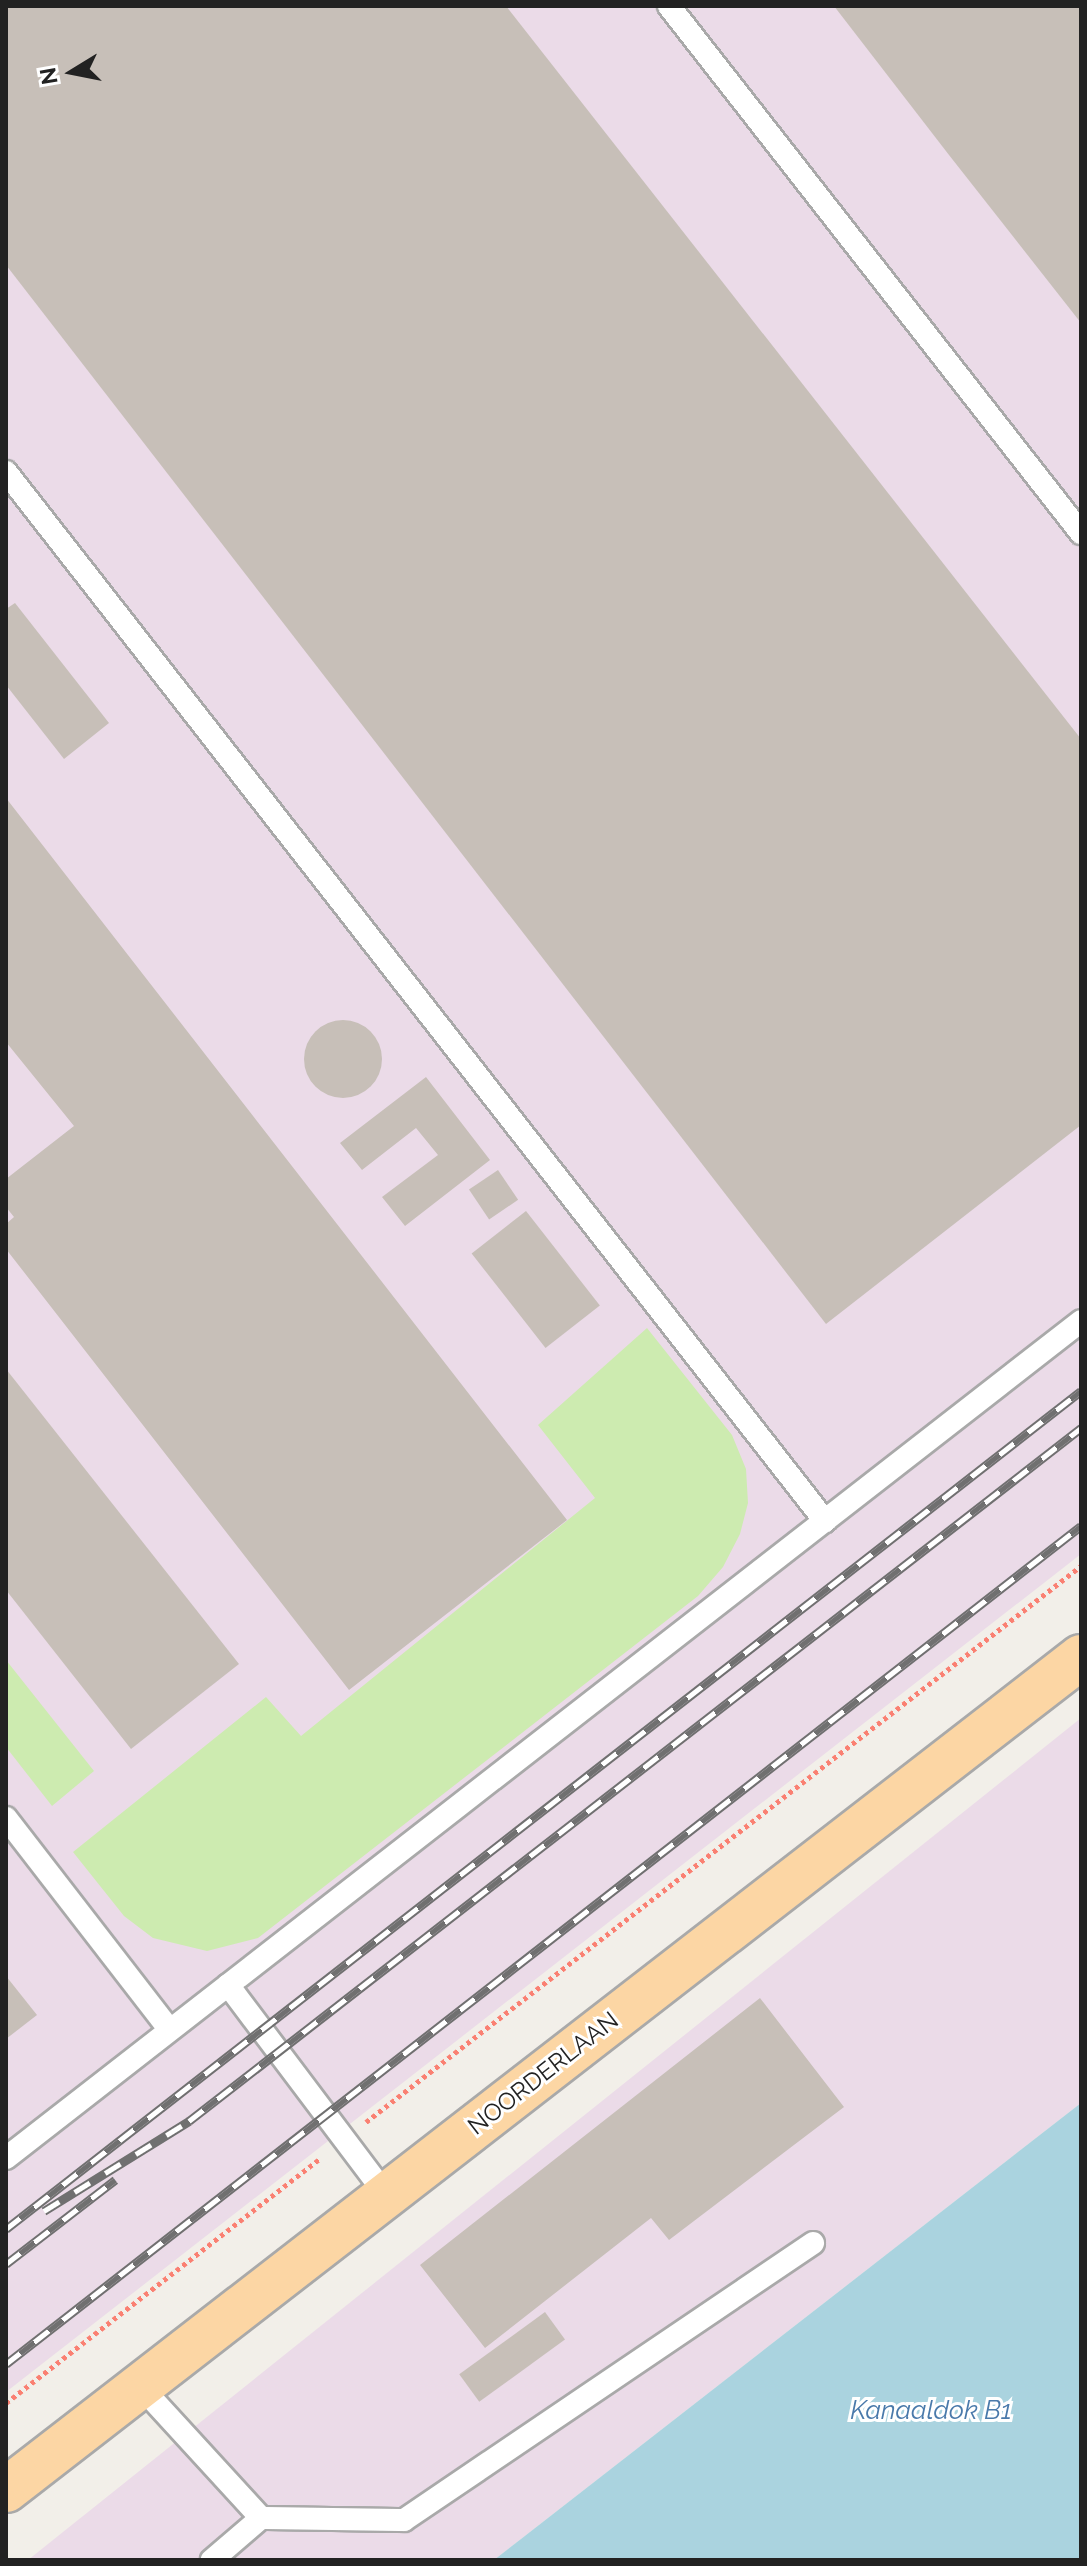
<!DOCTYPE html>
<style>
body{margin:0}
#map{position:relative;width:1087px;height:2566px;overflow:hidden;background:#f2efe9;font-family:Raleway,sans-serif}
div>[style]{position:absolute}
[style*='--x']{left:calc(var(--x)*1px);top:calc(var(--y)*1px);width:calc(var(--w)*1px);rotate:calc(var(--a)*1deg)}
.industrial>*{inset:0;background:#ebdbe8}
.grass>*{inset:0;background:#cdebb0}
.water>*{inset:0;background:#aad3df}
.building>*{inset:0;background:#c7bfb8;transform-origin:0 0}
.round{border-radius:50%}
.path>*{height:5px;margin-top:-2.5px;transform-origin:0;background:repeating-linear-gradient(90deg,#fa8072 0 4px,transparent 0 8px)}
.roads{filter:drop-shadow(2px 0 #a9a9a9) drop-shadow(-2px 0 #a9a9a9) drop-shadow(0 2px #a9a9a9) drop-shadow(0 -2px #a9a9a9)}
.lane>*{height:22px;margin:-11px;padding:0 11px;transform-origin:11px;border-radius:11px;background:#fff}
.primary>*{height:44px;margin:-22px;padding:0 22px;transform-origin:22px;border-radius:22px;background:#fcd6a4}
.rail>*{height:9px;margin-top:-4.5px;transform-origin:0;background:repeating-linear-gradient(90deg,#fff 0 18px,#707070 0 36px);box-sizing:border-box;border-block:2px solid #707070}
span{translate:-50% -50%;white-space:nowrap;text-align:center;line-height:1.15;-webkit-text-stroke:6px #fff;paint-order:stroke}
.street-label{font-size:24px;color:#222}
.water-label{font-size:26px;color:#4a7aab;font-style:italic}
.frame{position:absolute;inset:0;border:8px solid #222;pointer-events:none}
.north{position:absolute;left:32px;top:32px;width:80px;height:80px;-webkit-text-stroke:6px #fff;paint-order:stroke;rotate:260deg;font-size:22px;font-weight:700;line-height:32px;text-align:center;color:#222}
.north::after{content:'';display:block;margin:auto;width:28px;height:36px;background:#222;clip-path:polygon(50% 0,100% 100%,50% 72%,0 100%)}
</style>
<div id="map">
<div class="industrial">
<div style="clip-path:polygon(6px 6px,1081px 6px,1081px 1554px,6px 2392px)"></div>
<div style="clip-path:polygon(1081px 1718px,1081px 2103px,494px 2560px,28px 2560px)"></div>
</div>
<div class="grass">
<div style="clip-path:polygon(647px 1328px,732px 1435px,746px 1469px,748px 1503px,740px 1534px,723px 1567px,698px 1596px,258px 1938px,207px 1951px,153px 1938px,124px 1916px,73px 1852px,266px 1697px,301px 1736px,595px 1498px,538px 1425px)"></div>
<div style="clip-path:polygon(6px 1660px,94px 1771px,52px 1806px,6px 1747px)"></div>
</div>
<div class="water">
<div style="clip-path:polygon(1081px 2103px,1081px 2560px,494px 2560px)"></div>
</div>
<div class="building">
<div style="clip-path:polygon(6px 6px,506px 6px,1081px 739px,1081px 1125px,826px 1324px,6px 265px)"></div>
<div style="clip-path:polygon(834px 6px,1081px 6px,1081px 323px,949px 155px)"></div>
<div style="clip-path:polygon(15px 603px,109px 723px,64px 759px,6px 685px,6px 609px)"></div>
<div style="clip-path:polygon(6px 798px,567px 1520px,349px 1690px,6px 1249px,6px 1224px,14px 1217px,6px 1207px,6px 1179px,74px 1126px,6px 1042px)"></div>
<div class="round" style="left:304px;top:1020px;width:78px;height:78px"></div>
<div style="clip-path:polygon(426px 1077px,490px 1160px,405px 1226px,382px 1197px,438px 1155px,416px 1128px,362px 1170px,340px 1143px)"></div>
<div style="left:498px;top:1170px;width:36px;height:35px;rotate:56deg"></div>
<div style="left:526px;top:1211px;width:120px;height:69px;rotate:52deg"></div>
<div style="clip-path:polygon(6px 1369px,239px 1664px,131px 1749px,6px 1590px)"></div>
<div style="clip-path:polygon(6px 1976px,37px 2015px,6px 2039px)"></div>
<div style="clip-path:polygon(760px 1998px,844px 2107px,669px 2240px,651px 2218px,485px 2348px,420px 2265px)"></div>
<div style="left:545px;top:2312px;width:34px;height:106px;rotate:54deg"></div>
</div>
<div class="path">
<div style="--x:366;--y:2122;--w:906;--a:-37.87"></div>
<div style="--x:6;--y:2403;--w:399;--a:-37.9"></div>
</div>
<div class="roads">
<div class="lane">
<div style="--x:669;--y:6;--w:669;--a:51.98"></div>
<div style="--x:6;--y:472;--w:1331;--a:52.02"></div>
<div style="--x:6;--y:1818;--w:267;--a:52.3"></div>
<div style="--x:228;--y:1985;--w:264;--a:53"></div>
<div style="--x:6;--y:2158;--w:1362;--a:-37.9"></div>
<div style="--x:142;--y:2388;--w:176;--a:47.5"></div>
<div style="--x:261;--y:2518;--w:65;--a:139.4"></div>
<div style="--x:261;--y:2518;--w:143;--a:0.8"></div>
<div style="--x:404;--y:2520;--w:494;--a:-34.1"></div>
</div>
<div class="primary">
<div style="--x:6;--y:2490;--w:1360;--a:-37.77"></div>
</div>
</div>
<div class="rail">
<div style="--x:44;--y:2211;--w:171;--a:-31.8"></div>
<div style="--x:189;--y:2121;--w:1130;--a:-37.84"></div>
<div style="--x:6;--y:2229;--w:1363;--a:-37.94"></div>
<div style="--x:6;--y:2264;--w:138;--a:-37.6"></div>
<div style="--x:6;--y:2364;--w:1363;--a:-37.94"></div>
</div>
<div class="street-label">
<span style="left:543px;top:2073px;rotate:-38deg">NOORDERLAAN</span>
</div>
<div class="water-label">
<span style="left:931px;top:2411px">Kanaaldok B1</span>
</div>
<div class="frame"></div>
<div class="north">N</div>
</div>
